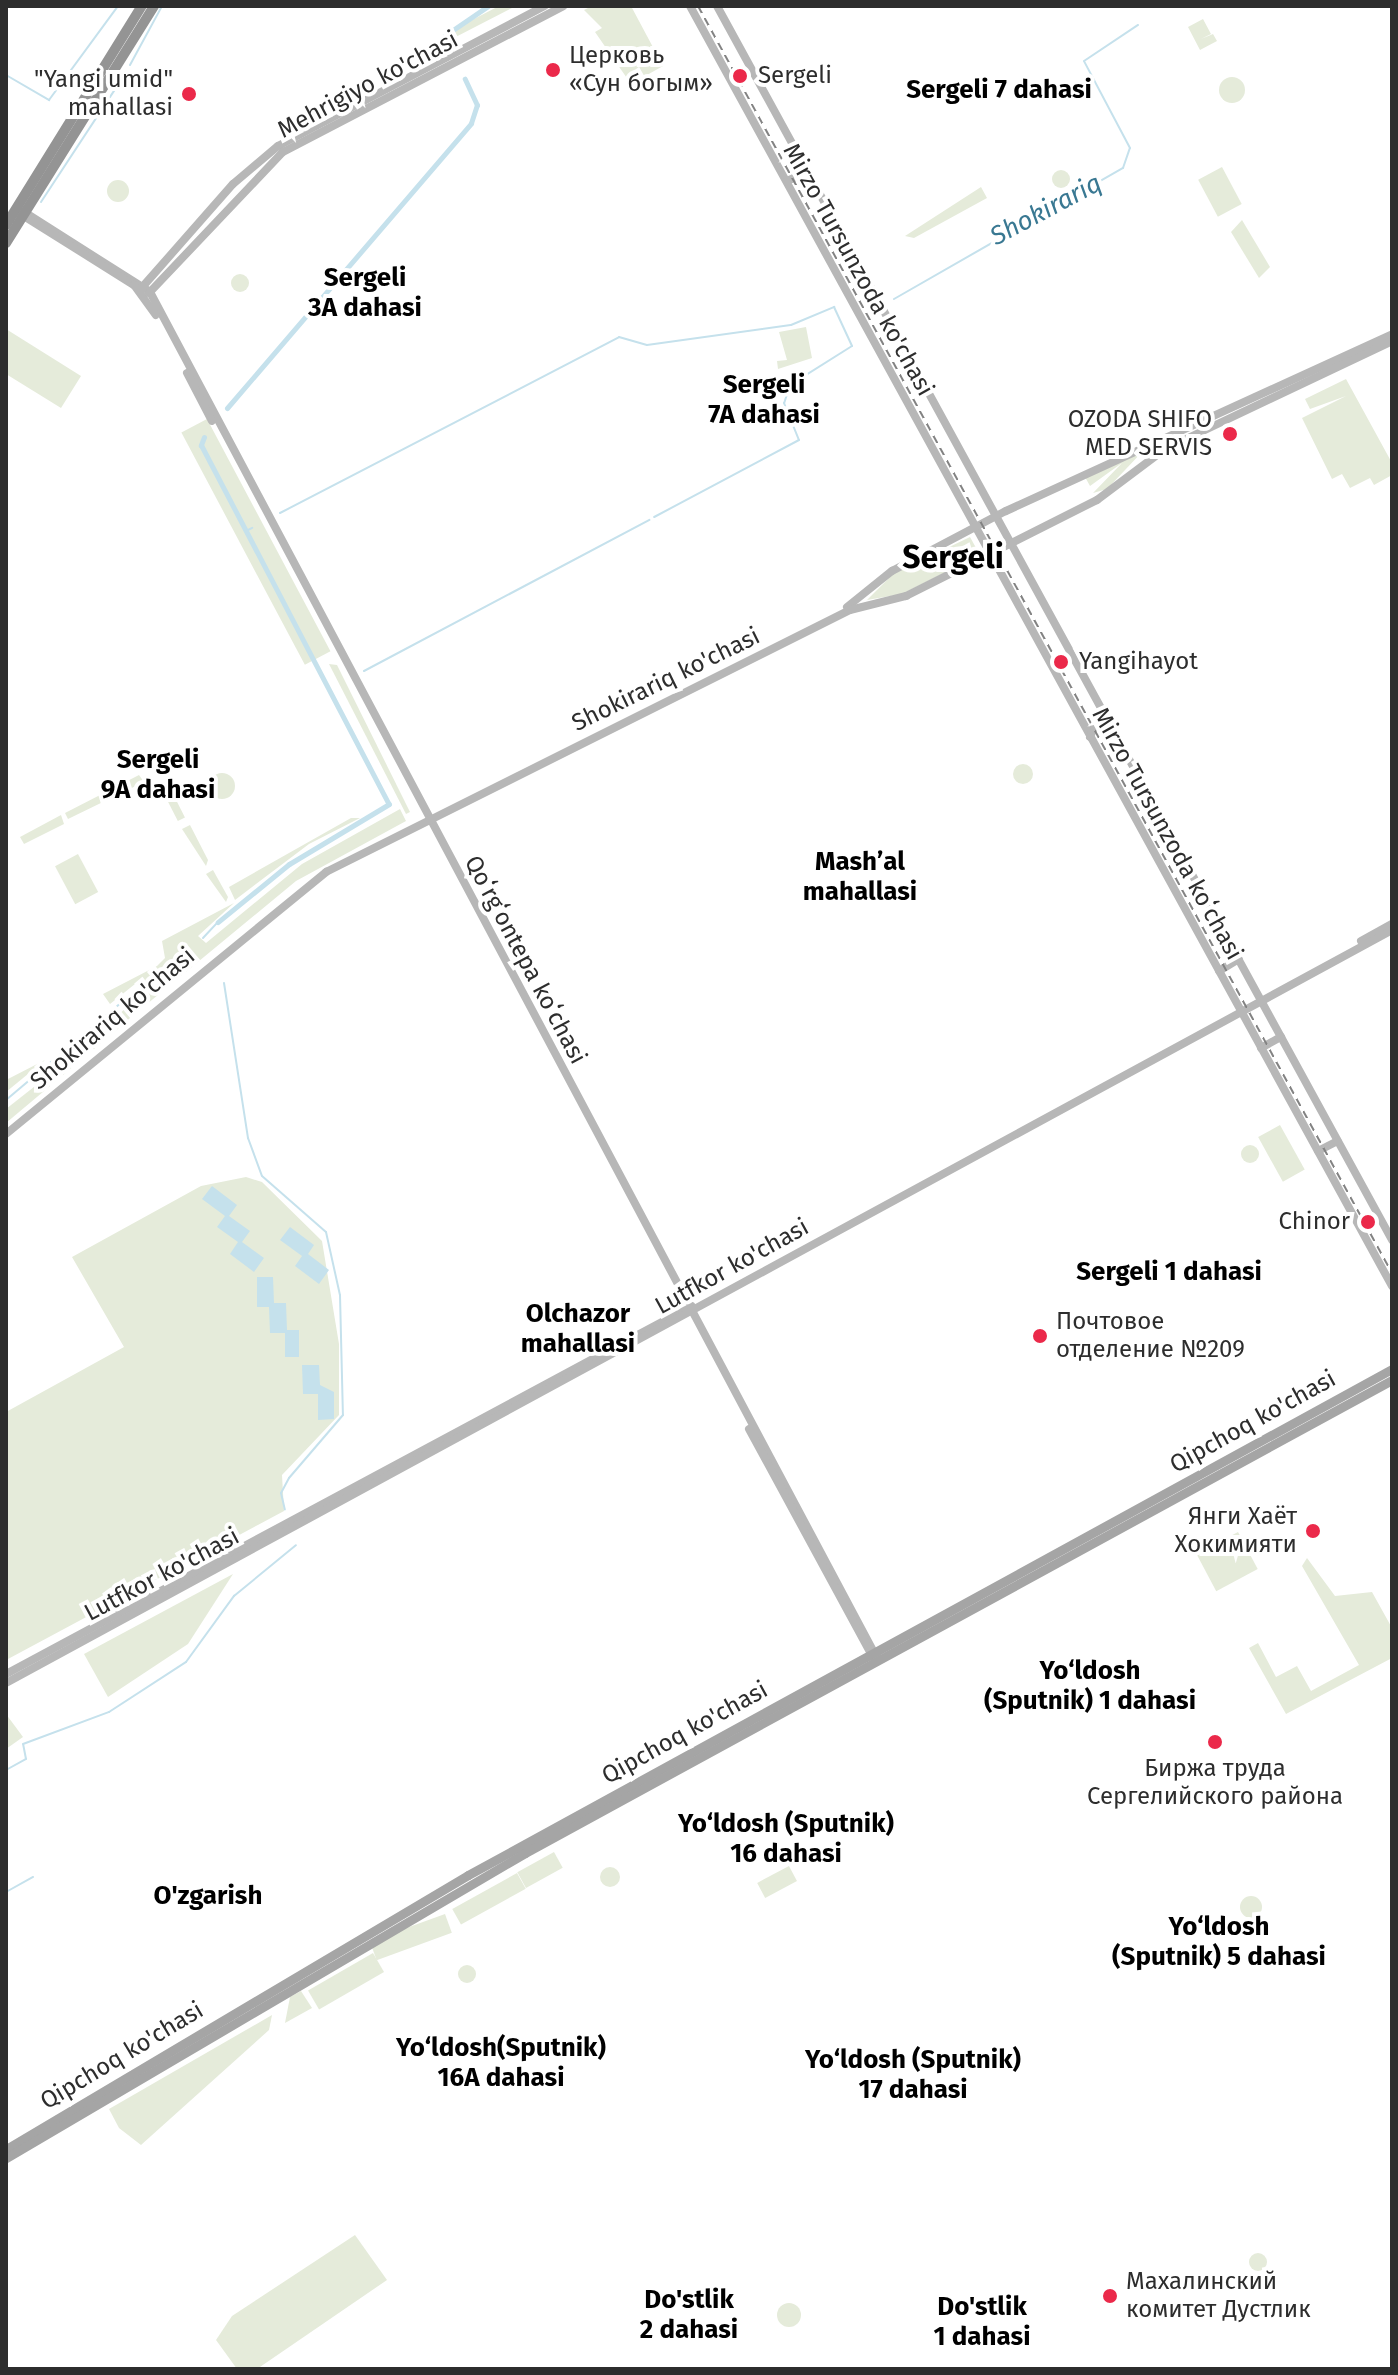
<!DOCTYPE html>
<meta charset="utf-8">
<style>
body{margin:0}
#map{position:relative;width:1398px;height:2375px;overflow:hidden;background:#fff;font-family:"Fira Sans",sans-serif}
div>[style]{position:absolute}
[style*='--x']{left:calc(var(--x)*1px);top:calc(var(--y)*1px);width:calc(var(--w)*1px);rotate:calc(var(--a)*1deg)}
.green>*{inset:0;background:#e5ebda;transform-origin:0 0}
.round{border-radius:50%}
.water>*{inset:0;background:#c5e1ec}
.stream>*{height:2px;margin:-1px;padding:0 1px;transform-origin:1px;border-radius:1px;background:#c5e1ec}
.canal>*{height:5px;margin:-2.5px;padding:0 2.5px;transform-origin:2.5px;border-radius:2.5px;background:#c5e1ec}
.secondary>*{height:8px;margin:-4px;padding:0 4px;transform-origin:4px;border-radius:4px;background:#b7b7b7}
.primary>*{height:9px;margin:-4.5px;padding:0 4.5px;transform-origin:4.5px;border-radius:4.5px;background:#a5a5a5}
.highway>*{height:10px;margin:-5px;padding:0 5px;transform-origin:5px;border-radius:5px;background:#949494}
.rail>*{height:2px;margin-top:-1px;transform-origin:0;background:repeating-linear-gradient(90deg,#828282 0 8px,transparent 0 14px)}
.dots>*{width:22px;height:22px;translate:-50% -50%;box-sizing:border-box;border:4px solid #fff;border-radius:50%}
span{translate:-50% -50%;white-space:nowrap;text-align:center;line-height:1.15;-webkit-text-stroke:8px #fff;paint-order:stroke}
.poi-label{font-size:24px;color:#2d2d2d}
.left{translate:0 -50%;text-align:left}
.right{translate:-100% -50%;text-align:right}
.street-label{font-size:24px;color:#2d2d2d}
.neighbourhood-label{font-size:26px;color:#000;font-weight:700}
.water-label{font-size:26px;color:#397892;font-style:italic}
.district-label{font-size:32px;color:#000;font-weight:700}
.frame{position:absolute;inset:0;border:8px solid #2d2d2d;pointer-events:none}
</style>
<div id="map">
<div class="green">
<div style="clip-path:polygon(499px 6px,516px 6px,444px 43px,449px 32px)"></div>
<div style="clip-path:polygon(592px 6px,631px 6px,663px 66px,631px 84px,595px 32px,602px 28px,584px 10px)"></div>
<div style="clip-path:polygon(1203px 19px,1211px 34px,1201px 39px,1213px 34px,1217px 41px,1200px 50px,1188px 27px)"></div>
<div class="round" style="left:1219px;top:77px;width:26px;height:26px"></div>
<div style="left:1222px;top:167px;width:42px;height:27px;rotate:62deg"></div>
<div class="round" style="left:1052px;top:170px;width:18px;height:18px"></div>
<div class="round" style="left:107px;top:180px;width:22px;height:22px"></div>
<div style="clip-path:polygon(981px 187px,987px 198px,914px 238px,905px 236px)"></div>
<div style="clip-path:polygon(1242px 220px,1270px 267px,1259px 278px,1231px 232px)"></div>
<div class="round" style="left:231px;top:274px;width:18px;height:18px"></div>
<div style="clip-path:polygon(806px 327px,812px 358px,778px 369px,777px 361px,787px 360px,779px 332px)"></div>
<div style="clip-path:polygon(6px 329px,81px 376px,61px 408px,6px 374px)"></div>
<div style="clip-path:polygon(1346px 379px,1392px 463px,1392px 475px,1374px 485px,1370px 478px,1350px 488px,1342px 474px,1332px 479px,1302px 418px,1346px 396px,1310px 409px,1305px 399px)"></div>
<div style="left:207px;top:419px;width:263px;height:29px;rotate:62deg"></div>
<div style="clip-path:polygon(1144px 450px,1107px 489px,1093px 493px,1122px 463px,1090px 486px,1085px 477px)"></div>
<div style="clip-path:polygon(970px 537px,980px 555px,902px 594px,867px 600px,893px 574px)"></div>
<div style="clip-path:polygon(329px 664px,337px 665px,410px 812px,406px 814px)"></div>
<div class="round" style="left:1013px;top:764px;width:20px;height:20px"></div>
<div class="round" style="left:209px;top:773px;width:26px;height:26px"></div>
<div style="clip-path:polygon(139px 775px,144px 782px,68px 819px,65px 813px)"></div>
<div style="left:170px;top:788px;width:33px;height:8px;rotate:63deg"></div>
<div style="clip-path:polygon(400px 809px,406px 821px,296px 881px,124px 1023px,118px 1015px,143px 993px,135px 984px,110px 1004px,103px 994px,157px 966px,165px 958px,162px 941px,234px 903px,198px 936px,206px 943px,302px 864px)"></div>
<div style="clip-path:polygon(61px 815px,64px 824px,24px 844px,20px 837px)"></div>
<div style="clip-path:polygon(351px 818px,360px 818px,309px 844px,235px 900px,229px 887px)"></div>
<div style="clip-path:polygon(190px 825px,208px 860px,206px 866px,182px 829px)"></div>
<div style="left:78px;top:854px;width:43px;height:26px;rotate:62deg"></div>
<div style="clip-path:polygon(213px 870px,228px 897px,226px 902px,206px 874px)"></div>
<div style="clip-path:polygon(115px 1023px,119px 1028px,6px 1123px,6px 1109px)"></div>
<div style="clip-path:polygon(45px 1060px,6px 1092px,6px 1080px)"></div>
<div style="left:1280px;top:1125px;width:51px;height:25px;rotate:61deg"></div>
<div class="round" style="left:1241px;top:1145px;width:18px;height:18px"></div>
<div style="clip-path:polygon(246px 1177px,262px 1182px,322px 1241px,339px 1344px,339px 1415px,282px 1475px,284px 1511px,8px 1659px,6px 1412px,124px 1347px,72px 1257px,201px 1186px)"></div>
<div style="left:1238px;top:1532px;width:42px;height:47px;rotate:62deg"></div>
<div style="clip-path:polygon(1307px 1558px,1335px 1596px,1372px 1592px,1392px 1628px,1392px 1658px,1286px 1714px,1249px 1648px,1258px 1643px,1276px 1677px,1297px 1666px,1311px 1691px,1359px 1665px,1302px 1566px)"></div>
<div style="clip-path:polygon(233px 1574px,188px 1644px,108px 1697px,84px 1654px)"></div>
<div style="clip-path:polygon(6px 1714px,23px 1737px,6px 1749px)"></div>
<div style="left:554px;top:1852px;width:18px;height:42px;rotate:61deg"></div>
<div style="left:789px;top:1866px;width:17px;height:36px;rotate:62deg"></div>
<div class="round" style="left:600px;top:1867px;width:20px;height:20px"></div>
<div style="left:517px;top:1873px;width:18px;height:74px;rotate:61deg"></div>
<div class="round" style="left:1240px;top:1896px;width:22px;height:22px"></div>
<div style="left:445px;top:1914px;width:20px;height:80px;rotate:70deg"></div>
<div style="left:373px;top:1953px;width:22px;height:75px;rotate:60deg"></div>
<div class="round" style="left:458px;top:1965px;width:18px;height:18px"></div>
<div style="clip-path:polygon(301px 1991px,312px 2008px,285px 2023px,290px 1997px)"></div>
<div style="clip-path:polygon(272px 2015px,269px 2030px,141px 2145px,119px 2128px,109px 2109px)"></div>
<div style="clip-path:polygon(355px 2235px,387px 2280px,257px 2369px,237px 2369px,216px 2340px,232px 2316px)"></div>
<div class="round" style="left:1249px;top:2253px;width:18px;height:18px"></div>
<div class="round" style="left:777px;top:2303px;width:24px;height:24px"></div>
</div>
<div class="water">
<div style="clip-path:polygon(212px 1186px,237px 1205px,229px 1216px,250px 1231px,242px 1242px,264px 1258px,254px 1272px,230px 1254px,238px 1242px,217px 1227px,225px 1216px,202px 1199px)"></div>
<div style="clip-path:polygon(290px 1227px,314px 1245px,308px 1254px,329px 1270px,319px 1284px,295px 1266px,302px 1256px,280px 1240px)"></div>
<div style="clip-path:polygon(257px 1277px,273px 1277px,274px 1303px,286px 1303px,287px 1330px,299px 1330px,299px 1357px,285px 1357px,285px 1333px,270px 1333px,269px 1307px,257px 1307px)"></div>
<div style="clip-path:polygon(302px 1365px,319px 1365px,320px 1385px,334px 1392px,334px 1419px,318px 1420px,318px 1394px,303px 1394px)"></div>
</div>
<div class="stream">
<div style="--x:130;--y:65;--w:67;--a:-61.5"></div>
<div style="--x:6;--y:75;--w:50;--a:30.2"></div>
<div style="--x:49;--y:100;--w:117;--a:-53.7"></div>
<div style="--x:41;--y:202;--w:153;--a:-56.7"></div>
<div style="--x:894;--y:299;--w:264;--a:-29.8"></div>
<div style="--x:1123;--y:168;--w:21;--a:-71"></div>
<div style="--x:1130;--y:148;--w:98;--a:-117.9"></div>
<div style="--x:1084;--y:61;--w:65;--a:-33.7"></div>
<div style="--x:280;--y:513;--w:382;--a:-27.4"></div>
<div style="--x:619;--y:337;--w:29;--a:16"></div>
<div style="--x:647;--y:345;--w:145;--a:-7.9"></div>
<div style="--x:791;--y:325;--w:47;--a:-22.7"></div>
<div style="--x:834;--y:307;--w:43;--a:65.2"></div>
<div style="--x:852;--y:346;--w:73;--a:147.8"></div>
<div style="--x:790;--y:385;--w:19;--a:108"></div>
<div style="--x:784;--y:403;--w:40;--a:68"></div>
<div style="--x:799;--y:440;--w:164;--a:152"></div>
<div style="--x:246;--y:531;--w:7;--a:-27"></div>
<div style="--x:364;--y:671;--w:323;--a:-27.9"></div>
<div style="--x:203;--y:938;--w:22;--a:-47"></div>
<div style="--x:224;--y:983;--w:157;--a:81.2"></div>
<div style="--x:248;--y:1138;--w:40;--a:69.8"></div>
<div style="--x:262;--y:1176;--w:85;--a:41.2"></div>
<div style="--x:326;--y:1232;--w:65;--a:77.5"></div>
<div style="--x:340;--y:1295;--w:120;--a:88.6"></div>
<div style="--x:343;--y:1415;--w:83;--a:130.6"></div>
<div style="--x:289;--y:1478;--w:17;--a:118"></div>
<div style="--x:281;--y:1493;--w:17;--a:77"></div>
<div style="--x:6;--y:1100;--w:170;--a:-40.2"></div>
<div style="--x:6;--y:1770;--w:23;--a:-29"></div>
<div style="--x:26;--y:1759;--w:15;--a:-101"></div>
<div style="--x:23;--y:1744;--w:92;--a:-20.4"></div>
<div style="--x:109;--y:1712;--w:92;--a:-33"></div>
<div style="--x:186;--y:1662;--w:82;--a:-54"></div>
<div style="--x:234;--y:1596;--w:80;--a:-39.4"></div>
<div style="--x:6;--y:1892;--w:31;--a:-29"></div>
</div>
<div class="canal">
<div style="--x:444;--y:36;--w:53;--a:-34.3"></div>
<div style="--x:227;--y:408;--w:375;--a:-49.4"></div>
<div style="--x:471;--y:123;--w:19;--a:-72"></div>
<div style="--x:477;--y:105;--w:29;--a:-115"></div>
<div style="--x:204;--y:437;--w:9;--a:111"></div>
<div style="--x:201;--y:445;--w:405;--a:62.4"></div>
<div style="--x:389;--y:804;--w:117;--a:149"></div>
<div style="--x:289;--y:864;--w:92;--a:140.8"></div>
</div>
<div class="secondary">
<div style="--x:690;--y:6;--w:1460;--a:61.26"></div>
<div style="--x:717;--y:6;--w:1407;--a:61.32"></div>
<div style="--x:787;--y:181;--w:20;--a:-24"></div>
<div style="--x:21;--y:210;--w:153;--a:32.4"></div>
<div style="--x:150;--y:292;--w:1547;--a:61.98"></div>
<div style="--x:19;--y:213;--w:136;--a:32.1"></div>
<div style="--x:134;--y:285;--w:37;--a:54"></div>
<div style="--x:145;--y:284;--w:133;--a:-48.7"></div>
<div style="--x:233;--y:184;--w:59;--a:-40.2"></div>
<div style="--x:278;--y:146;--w:301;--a:-27.7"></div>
<div style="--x:149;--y:293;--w:195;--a:-46.5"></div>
<div style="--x:283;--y:152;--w:316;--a:-27.5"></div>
<div style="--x:187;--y:373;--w:54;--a:62.5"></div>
<div style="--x:847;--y:607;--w:58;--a:-38.7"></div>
<div style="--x:892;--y:571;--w:129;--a:-27.8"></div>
<div style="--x:1006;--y:511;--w:425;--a:-24.6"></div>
<div style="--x:1090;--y:737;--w:11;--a:-68"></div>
<div style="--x:1094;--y:727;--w:18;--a:-3"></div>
<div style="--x:1361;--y:941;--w:35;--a:-29"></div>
<div style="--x:1219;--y:971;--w:23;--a:-31"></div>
<div style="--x:1261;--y:1048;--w:23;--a:-29"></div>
<div style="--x:6;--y:1134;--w:414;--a:-39.3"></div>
<div style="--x:326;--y:872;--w:586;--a:-26.57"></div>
<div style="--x:850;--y:610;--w:58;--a:-14"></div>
<div style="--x:906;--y:596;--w:214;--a:-26.7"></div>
<div style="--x:1097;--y:500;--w:85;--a:-36.9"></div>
<div style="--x:1165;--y:449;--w:251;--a:-25.4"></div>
<div style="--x:1318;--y:1151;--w:22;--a:-27"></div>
<div style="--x:630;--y:1339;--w:70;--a:-28"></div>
<div style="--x:749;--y:1429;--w:262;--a:61.5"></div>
<div style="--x:6;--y:1674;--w:679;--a:-28.23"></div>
<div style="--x:6;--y:1683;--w:1577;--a:-28.51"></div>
</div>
<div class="primary">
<div style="--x:6;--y:2149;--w:537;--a:-30.67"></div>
<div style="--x:468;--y:1875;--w:1053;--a:-28.71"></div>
<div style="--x:6;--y:2158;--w:602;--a:-30.44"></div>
<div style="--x:525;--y:1853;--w:988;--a:-28.62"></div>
</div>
<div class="highway">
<div style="--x:6;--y:225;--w:258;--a:-58.2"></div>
<div style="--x:6;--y:243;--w:279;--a:-58"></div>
</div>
<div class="rail">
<div style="--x:698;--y:6;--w:1445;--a:61.29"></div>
</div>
<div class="dots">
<div style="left:553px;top:70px;background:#eb294a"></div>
<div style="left:740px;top:76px;background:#eb294a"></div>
<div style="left:189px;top:94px;background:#eb294a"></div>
<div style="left:1230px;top:434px;background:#eb294a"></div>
<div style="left:1061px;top:662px;background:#eb294a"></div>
<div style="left:1368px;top:1222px;background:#eb294a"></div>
<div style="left:1040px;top:1336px;background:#eb294a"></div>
<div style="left:1313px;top:1531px;background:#eb294a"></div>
<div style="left:1215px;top:1742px;background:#eb294a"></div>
<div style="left:1110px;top:2296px;background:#eb294a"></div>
</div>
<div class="poi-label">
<span class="left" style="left:569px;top:70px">Церковь<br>«Сун богым»</span>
<span class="left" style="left:758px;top:76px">Sergeli</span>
<span class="right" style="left:173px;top:94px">"Yangi umid"<br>mahallasi</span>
<span class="right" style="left:1212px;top:434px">OZODA SHIFO<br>MED SERVIS</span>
<span class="left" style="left:1079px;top:662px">Yangihayot</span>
<span class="right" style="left:1350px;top:1222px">Chinor</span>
<span class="left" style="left:1056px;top:1336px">Почтовое<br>отделение №209</span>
<span class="right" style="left:1297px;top:1531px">Янги Хаёт<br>Хокимияти</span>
<span style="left:1215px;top:1783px">Биржа труда<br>Сергелийского района</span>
<span class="left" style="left:1126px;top:2296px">Махалинский<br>комитет Дустлик</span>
</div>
<div class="street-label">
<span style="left:368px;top:85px;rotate:-28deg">Mehrigiyo ko'chasi</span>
<span style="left:858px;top:270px;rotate:61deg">Mirzo Tursunzoda ko'chasi</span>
<span style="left:666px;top:680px;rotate:-26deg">Shokirariq ko'chasi</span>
<span style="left:1167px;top:834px;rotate:61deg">Mirzo Tursunzoda koʻchasi</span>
<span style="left:525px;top:960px;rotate:62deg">Qoʻrgʻontepa koʻchasi</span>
<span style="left:113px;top:1019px;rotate:-40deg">Shokirariq ko'chasi</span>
<span style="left:732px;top:1267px;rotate:-29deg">Lutfkor ko'chasi</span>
<span style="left:1253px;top:1422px;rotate:-29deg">Qipchoq ko'chasi</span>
<span style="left:162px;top:1575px;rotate:-28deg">Lutfkor ko'chasi</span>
<span style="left:685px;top:1733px;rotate:-29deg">Qipchoq ko'chasi</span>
<span style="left:122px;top:2056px;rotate:-31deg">Qipchoq ko'chasi</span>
</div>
<div class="neighbourhood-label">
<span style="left:999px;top:90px">Sergeli 7 dahasi</span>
<span style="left:365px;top:293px">Sergeli<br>3A dahasi</span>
<span style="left:764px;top:400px">Sergeli<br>7A dahasi</span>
<span style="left:158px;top:775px">Sergeli<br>9A dahasi</span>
<span style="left:860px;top:877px">Mashʼal<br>mahallasi</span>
<span style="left:1169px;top:1272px">Sergeli 1 dahasi</span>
<span style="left:578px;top:1329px">Olchazor<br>mahallasi</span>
<span style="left:1090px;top:1686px">Yo‘ldosh<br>(Sputnik) 1 dahasi</span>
<span style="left:786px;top:1839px">Yo‘ldosh (Sputnik)<br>16 dahasi</span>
<span style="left:208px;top:1896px">O'zgarish</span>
<span style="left:1219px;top:1942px">Yo‘ldosh<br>(Sputnik) 5 dahasi</span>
<span style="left:501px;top:2063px">Yo‘ldosh(Sputnik)<br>16А dahasi</span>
<span style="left:913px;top:2075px">Yo‘ldosh (Sputnik)<br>17 dahasi</span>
<span style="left:689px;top:2315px">Do'stlik<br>2 dahasi</span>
<span style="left:982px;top:2322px">Do'stlik<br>1 dahasi</span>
</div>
<div class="water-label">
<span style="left:1046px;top:210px;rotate:-28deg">Shokirariq</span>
</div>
<div class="district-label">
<span style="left:953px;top:557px">Sergeli</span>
</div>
<div class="frame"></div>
</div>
